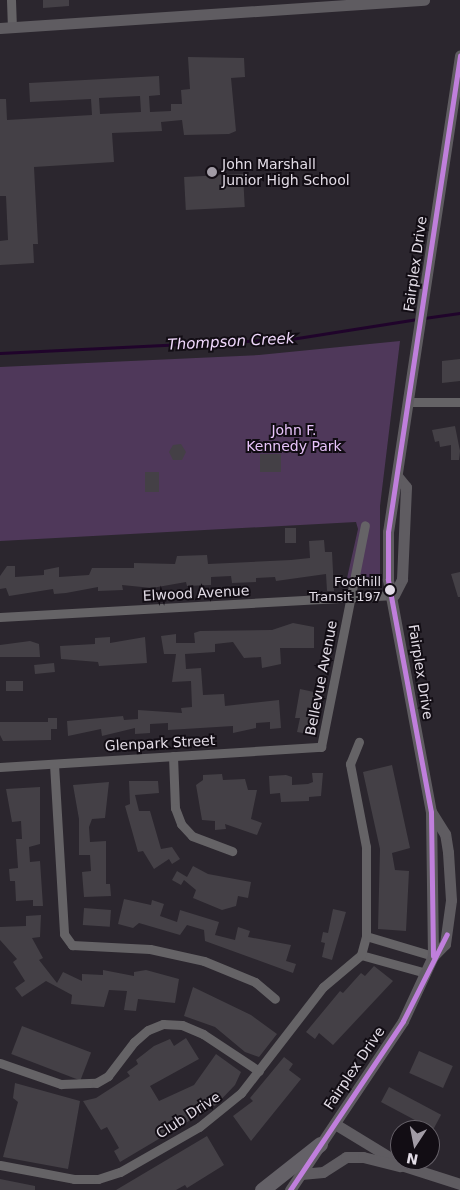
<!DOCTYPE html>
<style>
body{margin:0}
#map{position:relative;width:460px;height:1190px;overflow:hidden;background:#2b262e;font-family:"DejaVu Sans",sans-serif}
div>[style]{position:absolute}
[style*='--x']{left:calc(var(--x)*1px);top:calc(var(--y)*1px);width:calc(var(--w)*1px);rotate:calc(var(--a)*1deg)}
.green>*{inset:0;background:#4f385a}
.stream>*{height:3px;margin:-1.5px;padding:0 1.5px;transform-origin:1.5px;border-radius:1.5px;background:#20042b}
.building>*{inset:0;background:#444046;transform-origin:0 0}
.street>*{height:9px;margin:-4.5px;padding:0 4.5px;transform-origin:4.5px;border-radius:4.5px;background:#656366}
.secondary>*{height:11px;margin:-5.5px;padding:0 5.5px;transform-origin:5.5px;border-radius:5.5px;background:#5f5c61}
.highway>*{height:15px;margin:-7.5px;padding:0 7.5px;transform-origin:7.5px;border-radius:7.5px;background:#646167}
.bus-1>*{height:5px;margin:-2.5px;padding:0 2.5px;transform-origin:2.5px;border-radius:2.5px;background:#c07fdc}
.dots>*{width:14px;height:14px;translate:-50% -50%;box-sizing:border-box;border:2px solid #120d14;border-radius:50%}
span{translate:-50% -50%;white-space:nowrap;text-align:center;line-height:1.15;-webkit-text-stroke:4px #120d14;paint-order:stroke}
.bus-label{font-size:13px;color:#e2dce6}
.right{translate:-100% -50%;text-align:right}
.poi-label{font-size:14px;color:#e2dce6}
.left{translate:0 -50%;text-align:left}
.street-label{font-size:14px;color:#e2dce6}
.park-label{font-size:14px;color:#e8c4fa}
.water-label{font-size:15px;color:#f0d8fc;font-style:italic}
.north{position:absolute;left:390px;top:1120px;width:50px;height:50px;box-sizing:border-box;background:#120d14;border:1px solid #656068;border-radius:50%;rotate:191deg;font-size:14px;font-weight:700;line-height:20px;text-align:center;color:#e2dce6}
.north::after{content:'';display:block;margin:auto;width:18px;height:22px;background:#a29ca6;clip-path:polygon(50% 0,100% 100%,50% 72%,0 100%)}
</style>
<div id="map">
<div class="green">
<div style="clip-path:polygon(400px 341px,380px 506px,380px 575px,369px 587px,345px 587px,358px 529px,356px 522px,0 541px,0 367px,259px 355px)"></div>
</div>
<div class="stream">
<div style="--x:424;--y:318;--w:36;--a:-8"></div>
<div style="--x:0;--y:353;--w:291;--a:-2.8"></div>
<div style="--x:291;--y:339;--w:128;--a:-9"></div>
</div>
<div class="building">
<div style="clip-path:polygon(43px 0,69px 0,69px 6px,43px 8px)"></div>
<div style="clip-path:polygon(evenodd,188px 57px,244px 58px,245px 77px,231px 78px,236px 131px,229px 134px,184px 135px,182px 120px,161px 122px,162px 131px,112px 133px,114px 162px,34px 167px,38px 244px,33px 244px,34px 263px,0 265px,0 241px,8px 240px,6px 196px,0 196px,0 99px,6px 99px,7px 120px,92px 115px,91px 99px,30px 102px,29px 83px,159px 76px,160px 95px,149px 96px,150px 112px,171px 111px,171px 104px,182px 104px,181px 90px,190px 89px,188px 57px,140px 96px,141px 112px,100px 114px,99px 98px,140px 96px)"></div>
<div style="left:243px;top:174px;width:33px;height:59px;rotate:87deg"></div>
<div style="clip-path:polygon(460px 359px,460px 381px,442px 383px,442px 361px)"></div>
<div style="clip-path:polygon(455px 426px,460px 451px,459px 460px,451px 460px,451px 445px,440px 447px,439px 441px,435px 442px,432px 430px)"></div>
<div style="clip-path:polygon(181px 444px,186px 452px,182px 460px,173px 460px,169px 452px,173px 445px)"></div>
<div style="left:281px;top:454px;width:18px;height:21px;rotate:90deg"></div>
<div style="left:159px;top:472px;width:20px;height:14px;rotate:90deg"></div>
<div style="left:285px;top:528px;width:11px;height:15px"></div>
<div style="clip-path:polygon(324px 540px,325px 552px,332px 552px,334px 591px,327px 591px,326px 574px,276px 581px,275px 577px,256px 578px,256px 582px,232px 583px,231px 576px,211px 577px,211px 585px,187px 586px,186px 582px,152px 588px,122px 585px,123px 590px,98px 591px,98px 587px,66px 593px,54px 594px,53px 589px,9px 596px,6px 588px,0 589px,0 576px,7px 566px,15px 566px,15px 577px,44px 575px,44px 570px,59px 567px,59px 577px,89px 575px,92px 568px,134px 568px,134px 563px,175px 564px,177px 556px,207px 555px,208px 564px,291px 560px,310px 558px,309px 541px)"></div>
<div style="clip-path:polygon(460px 572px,460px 597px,458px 597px,451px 574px)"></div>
<div style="clip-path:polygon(293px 623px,314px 627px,314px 648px,280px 648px,281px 664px,262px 668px,261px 657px,244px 658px,233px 642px,215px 644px,215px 652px,185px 654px,186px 669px,201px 668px,203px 695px,224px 694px,225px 706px,279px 700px,281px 728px,270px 729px,270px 722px,256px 723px,256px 728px,233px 733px,233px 726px,168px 730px,168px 723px,150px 724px,150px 733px,135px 734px,135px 728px,102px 736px,101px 729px,68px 736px,67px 721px,123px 716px,124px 720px,138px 719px,138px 710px,182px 713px,181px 708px,192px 707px,191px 681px,172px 682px,176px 654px,164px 654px,161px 636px,176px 634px,176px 643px,195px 643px,194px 633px,200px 631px,272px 630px)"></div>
<div style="clip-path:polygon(110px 637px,110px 643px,145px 637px,147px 663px,99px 666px,98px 662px,61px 659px,60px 646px,95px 644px,95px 638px)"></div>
<div style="clip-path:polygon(30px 641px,39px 644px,40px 657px,0 657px,0 645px)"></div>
<div style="left:54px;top:663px;width:9px;height:20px;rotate:84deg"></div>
<div style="left:23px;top:681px;width:10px;height:17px;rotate:90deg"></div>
<div style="clip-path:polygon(300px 689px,314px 692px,308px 734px,297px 732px,300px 718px,295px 718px)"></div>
<div style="clip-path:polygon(48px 718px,57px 718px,57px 729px,51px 729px,51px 740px,3px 741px,0 735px,0 722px,48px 722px)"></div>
<div style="clip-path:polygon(392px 765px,410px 848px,392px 853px,395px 870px,409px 871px,406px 931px,378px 929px,380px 849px,363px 772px)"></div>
<div style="clip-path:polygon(312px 773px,323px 773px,321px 796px,309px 797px,309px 801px,281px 802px,280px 793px,270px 794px,269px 776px,286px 775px,292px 777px,292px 785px,308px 784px,313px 782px)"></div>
<div style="clip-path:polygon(222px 774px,223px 780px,245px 779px,248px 790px,257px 790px,251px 819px,262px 823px,257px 835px,225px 824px,226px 829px,215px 830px,215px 821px,202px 820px,196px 785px,203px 780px,203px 775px)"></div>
<div style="clip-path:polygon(129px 781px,158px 781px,159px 793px,135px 795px,139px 811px,150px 811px,161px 849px,172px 847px,180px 859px,172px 864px,169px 859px,154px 869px,143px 851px,138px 852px,125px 806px,130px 804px)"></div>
<div style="clip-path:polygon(109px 782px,105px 818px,92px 819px,89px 827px,90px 842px,106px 841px,106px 884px,110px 884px,111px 896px,84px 897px,82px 872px,91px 871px,90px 855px,79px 855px,79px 819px,73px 785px)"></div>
<div style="clip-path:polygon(40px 787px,40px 844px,29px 847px,30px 862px,40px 861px,43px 906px,33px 906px,33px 900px,16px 901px,15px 881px,10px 881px,9px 869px,18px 868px,16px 839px,22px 839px,21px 821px,12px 822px,6px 789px)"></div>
<div style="clip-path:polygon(193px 866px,208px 874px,251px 882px,248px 898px,238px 896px,236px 906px,222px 910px,193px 898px,196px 890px,184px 880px,181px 885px,172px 880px,177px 871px,187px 877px)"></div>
<div style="clip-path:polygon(124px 899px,151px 905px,152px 900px,164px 904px,160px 916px,177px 922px,180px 910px,219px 922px,215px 935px,235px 940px,238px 927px,250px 931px,248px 937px,291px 945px,286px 961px,296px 964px,293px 973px,205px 941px,204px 930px,187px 925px,180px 935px,139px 923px,133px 928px,118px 924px)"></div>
<div style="left:84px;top:908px;width:27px;height:17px;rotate:4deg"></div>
<div style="clip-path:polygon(333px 909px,346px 912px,332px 960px,322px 957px,325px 943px,321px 942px,323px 932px,328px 933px)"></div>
<div style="clip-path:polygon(41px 915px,40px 937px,32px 938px,43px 958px,39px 960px,57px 983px,63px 972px,82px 981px,82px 974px,103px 975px,103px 970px,134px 976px,134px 972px,146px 970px,179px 979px,175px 1003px,138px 999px,136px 1011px,124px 1010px,127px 991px,109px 990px,104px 1007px,71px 1004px,72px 995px,46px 981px,22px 997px,15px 988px,25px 981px,13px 962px,17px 959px,0 940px,0 927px,26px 926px,26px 916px)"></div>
<div style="clip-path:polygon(374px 966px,393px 981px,333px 1045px,319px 1033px,315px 1039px,306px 1032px,340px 991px,343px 993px,361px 973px,365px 976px)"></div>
<div style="clip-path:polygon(193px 987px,251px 1015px,277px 1034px,259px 1057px,245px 1052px,215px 1027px,184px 1016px)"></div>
<div style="left:22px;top:1026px;width:74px;height:30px;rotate:21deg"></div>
<div style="clip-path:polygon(186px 1038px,199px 1059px,150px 1086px,159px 1101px,194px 1085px,216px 1054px,241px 1072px,235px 1085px,216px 1105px,120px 1162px,114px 1151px,119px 1148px,107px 1127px,101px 1130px,83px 1101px,96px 1098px,130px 1076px,127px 1072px,138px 1064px,136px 1060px,154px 1046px,170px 1039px,174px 1046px)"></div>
<div style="left:419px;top:1051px;width:37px;height:24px;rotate:24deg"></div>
<div style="clip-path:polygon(284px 1057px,293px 1064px,289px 1070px,301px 1079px,251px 1141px,233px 1116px,253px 1101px,250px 1098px)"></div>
<div style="clip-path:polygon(15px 1083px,80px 1101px,68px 1169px,3px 1157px,18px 1102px,13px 1098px)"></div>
<div style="left:389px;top:1087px;width:59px;height:17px;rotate:28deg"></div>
<div style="clip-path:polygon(207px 1136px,224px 1165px,187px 1188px,185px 1185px,176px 1190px,116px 1190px)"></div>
<div style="clip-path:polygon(0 1179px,35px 1186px,35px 1190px,0 1190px)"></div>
</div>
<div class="street">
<div style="--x:11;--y:0;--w:28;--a:88"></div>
<div style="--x:410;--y:402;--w:50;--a:0"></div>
<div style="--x:0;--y:617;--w:395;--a:-3.2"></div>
<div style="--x:173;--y:756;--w:52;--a:87.8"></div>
<div style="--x:175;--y:808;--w:17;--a:69"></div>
<div style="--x:181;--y:824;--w:16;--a:47"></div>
<div style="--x:192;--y:836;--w:43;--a:20.6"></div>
<div style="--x:54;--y:764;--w:170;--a:86.6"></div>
<div style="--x:64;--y:934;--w:14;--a:54"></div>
<div style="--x:72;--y:945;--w:78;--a:2.9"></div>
<div style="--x:150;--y:949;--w:55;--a:12.5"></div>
<div style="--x:204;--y:961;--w:55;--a:22.4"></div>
<div style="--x:255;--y:982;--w:26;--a:40"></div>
<div style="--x:0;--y:767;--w:322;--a:-3.6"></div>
<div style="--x:321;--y:747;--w:226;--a:-78.8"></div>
<div style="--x:366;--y:936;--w:70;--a:16.6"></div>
<div style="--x:361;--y:955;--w:67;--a:15.5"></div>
<div style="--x:0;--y:1063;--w:65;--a:19"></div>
<div style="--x:61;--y:1084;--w:35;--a:-2"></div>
<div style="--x:96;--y:1083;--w:14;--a:-30"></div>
<div style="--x:108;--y:1076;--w:43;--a:-52.6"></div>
<div style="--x:134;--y:1042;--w:18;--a:-41"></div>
<div style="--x:148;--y:1030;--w:16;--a:-22"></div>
<div style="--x:163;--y:1024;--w:19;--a:3"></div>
<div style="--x:182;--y:1025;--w:23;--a:23"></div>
<div style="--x:203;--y:1034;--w:67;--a:33.5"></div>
<div style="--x:0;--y:1165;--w:75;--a:10.7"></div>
<div style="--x:74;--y:1179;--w:24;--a:0"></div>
<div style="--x:98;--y:1179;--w:23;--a:-18"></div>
<div style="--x:120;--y:1172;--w:91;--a:-29.7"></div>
<div style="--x:199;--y:1127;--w:54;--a:-39"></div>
<div style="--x:241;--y:1093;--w:134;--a:-52.3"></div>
<div style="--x:323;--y:987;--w:50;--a:-40.1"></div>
<div style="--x:361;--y:955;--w:20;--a:-75"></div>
<div style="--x:366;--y:936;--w:89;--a:-90"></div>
<div style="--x:366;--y:847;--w:85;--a:-100.9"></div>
<div style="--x:350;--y:764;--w:24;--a:-68"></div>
</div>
<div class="secondary">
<div style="--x:0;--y:28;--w:425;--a:-3.8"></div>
<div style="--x:394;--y:595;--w:18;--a:-63"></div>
<div style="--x:402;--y:579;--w:92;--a:-87.5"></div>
<div style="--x:406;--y:487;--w:13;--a:-129"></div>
<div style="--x:433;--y:956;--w:144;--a:-90.8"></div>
<div style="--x:431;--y:812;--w:237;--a:-100.5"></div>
<div style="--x:388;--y:579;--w:47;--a:-90"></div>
<div style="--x:388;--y:532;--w:482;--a:-81.4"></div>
<div style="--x:335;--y:1124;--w:81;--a:31.3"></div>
<div style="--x:404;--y:1166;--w:59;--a:17.8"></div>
<div style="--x:301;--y:1174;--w:22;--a:-5"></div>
<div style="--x:323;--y:1172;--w:27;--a:-33"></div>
<div style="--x:346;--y:1157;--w:17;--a:0"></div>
<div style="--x:363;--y:1157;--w:38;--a:14"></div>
<div style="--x:290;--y:1190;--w:203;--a:-56.2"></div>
<div style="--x:403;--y:1021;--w:72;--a:-65.2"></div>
<div style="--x:433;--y:956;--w:17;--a:-45"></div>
<div style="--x:445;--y:944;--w:44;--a:-82.2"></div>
<div style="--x:451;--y:900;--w:48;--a:-93.6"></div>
<div style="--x:448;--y:852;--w:18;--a:-99"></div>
<div style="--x:445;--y:834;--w:26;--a:-122"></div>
</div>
<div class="highway">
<div style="--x:262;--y:1190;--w:74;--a:-38.4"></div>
</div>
<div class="bus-1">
<div style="--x:433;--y:956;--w:144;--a:-90.8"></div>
<div style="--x:431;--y:812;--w:237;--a:-100.5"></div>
<div style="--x:388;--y:579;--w:47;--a:-90"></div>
<div style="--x:388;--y:532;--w:482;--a:-81.4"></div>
<div style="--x:290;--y:1190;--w:203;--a:-56.2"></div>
<div style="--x:403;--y:1021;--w:97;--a:-63.2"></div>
</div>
<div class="dots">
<div style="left:212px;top:172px;background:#a29ca6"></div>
<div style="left:390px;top:590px;background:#e2dce6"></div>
</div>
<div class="bus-label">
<span class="right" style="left:381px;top:590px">Foothill<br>Transit 197</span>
</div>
<div class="poi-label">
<span class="left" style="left:222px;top:172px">John Marshall<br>Junior High School</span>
</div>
<div class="street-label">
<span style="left:415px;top:264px;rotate:-82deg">Fairplex Drive</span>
<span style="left:196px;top:593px;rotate:-3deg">Elwood Avenue</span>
<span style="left:421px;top:672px;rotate:81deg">Fairplex Drive</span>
<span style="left:321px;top:678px;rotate:-79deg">Bellevue Avenue</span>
<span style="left:160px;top:743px;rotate:-3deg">Glenpark Street</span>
<span style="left:354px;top:1068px;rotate:-56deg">Fairplex Drive</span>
<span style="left:188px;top:1115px;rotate:-33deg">Club Drive</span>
</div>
<div class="park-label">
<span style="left:294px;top:438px">John F.<br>Kennedy Park</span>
</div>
<div class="water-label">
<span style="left:231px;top:342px;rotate:-3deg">Thompson Creek</span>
</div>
<div class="north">N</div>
</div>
